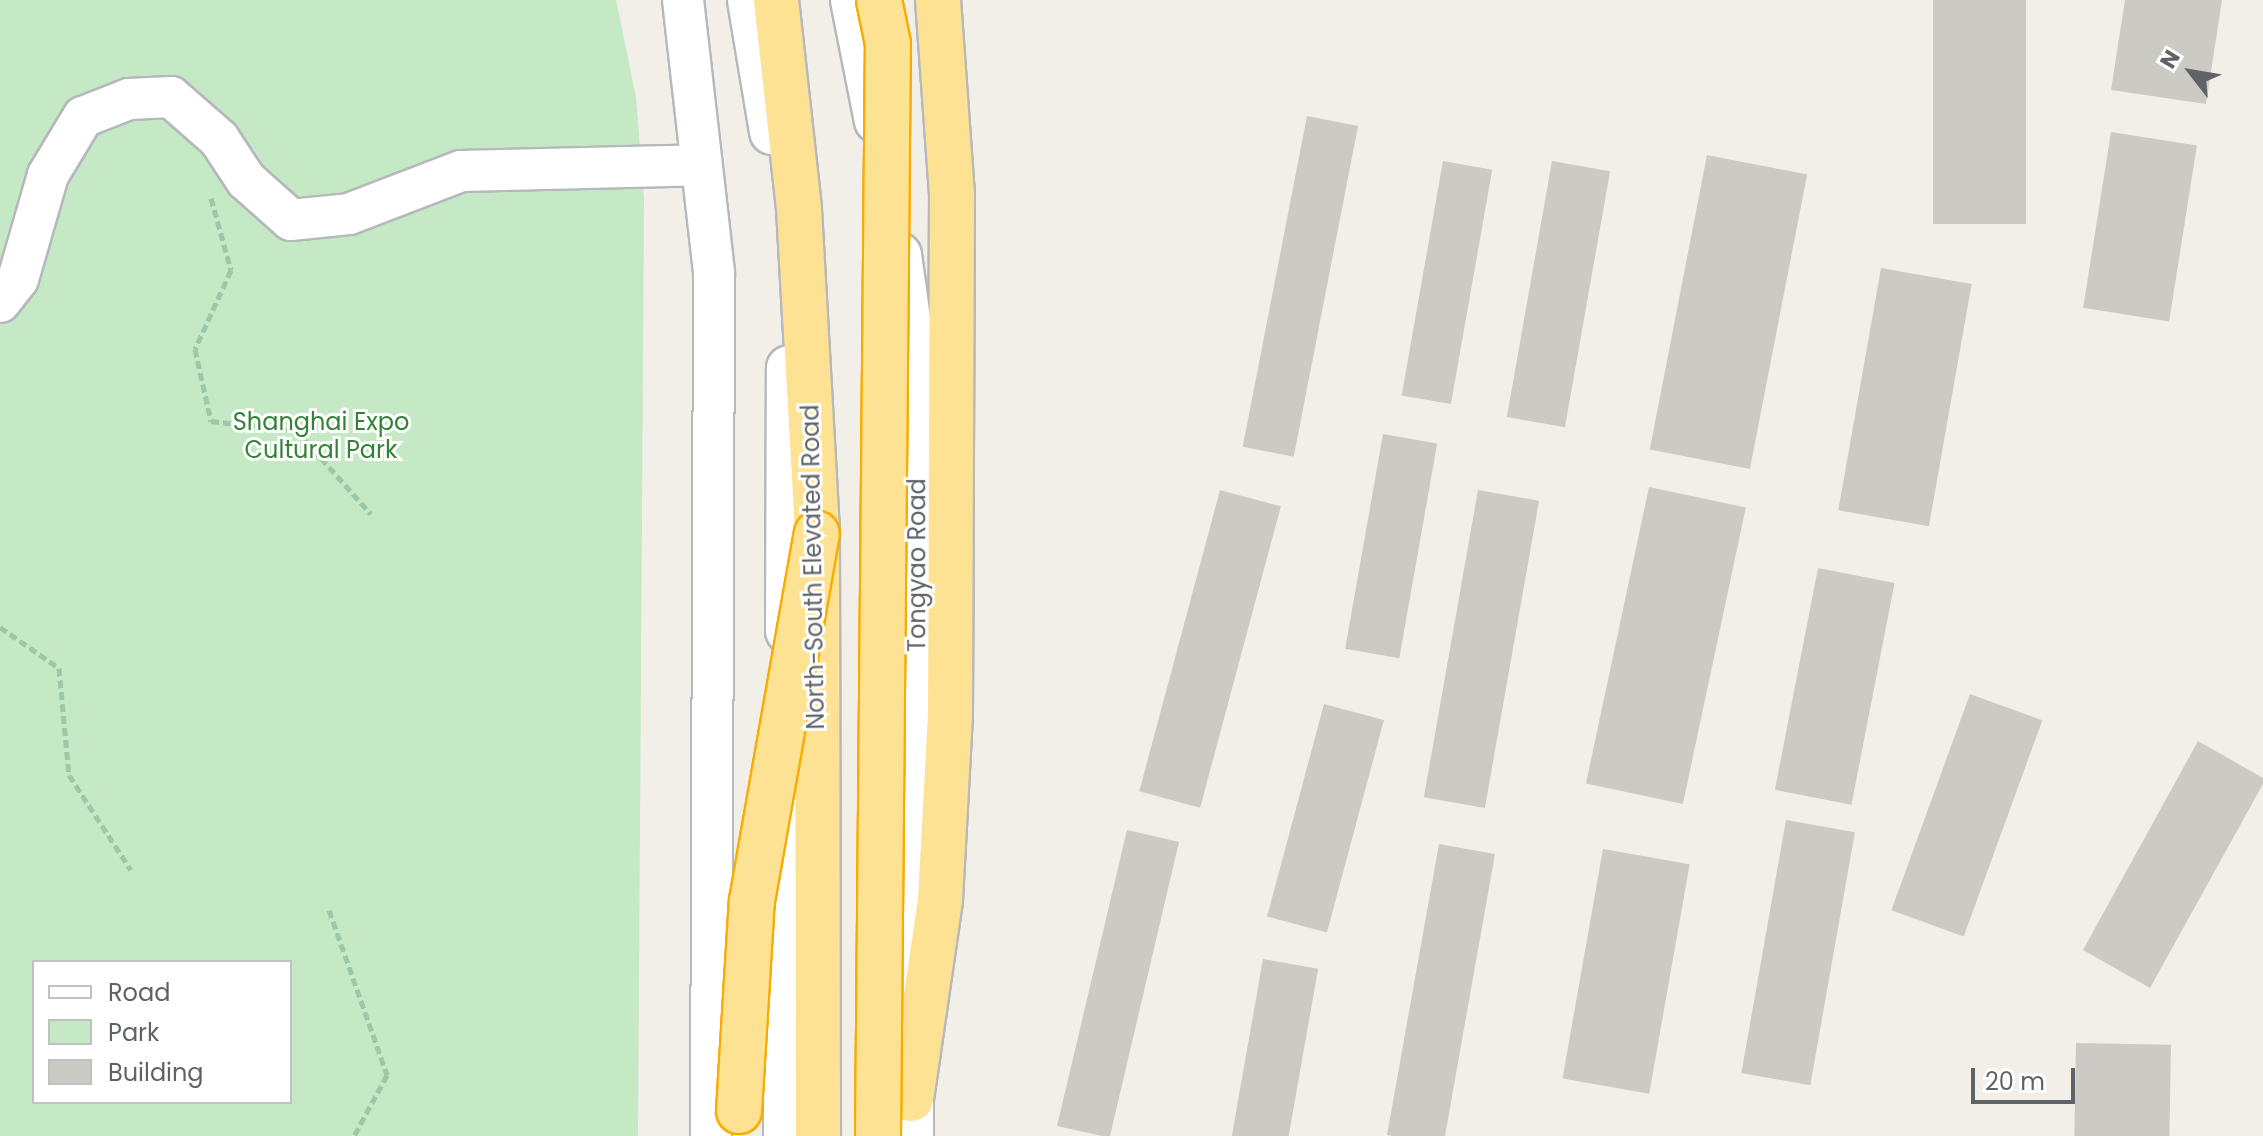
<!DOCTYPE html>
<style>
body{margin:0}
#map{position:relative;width:2263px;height:1136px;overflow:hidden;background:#f1efe8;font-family:Poppins,sans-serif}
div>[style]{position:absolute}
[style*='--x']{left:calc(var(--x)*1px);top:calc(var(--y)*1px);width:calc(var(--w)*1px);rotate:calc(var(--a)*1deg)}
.green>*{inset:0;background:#c5e8c5}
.building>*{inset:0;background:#cccac5;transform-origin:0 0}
.path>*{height:5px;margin-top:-2.5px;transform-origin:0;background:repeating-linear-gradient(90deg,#9cc7a9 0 8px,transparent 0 12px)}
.roads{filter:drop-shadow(2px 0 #b5b8bc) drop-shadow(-2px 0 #b5b8bc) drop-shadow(0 2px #b5b8bc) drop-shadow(0 -2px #b5b8bc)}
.street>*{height:40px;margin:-20px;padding:0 20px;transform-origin:20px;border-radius:20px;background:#fff}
.secondary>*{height:44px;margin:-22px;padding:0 22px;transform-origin:22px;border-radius:22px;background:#fff}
.highway>*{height:44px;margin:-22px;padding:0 22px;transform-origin:22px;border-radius:22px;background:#fde293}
.bridges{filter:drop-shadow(2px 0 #f9ab00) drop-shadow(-2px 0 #f9ab00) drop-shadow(0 2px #f9ab00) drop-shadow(0 -2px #f9ab00)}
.highway-bridge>*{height:44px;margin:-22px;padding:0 22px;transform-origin:22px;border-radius:22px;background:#fde293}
span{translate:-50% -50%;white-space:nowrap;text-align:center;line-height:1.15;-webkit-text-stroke:6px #fff;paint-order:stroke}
.park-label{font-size:24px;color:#348238}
.street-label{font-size:24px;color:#5f6368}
.legend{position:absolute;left:32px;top:960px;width:260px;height:144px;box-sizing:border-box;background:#fff;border:2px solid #bfc1c3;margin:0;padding:10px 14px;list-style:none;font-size:24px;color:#5f6368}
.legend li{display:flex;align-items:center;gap:16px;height:40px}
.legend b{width:40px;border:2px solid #bfc1c3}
.north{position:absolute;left:2151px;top:32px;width:80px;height:80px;-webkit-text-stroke:6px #fff;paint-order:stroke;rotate:301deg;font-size:22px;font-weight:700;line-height:32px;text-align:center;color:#5f6368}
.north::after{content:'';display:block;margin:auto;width:28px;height:36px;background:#5f6368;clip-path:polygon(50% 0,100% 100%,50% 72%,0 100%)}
.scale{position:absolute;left:1971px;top:1068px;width:104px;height:36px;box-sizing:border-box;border:4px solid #5f6368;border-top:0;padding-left:10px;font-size:24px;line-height:28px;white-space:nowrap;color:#5f6368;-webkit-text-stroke:6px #fff;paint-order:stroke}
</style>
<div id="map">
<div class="green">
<div style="clip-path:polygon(evenodd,0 0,616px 0,636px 97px,644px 199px,638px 1136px,0 1136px,0 0,34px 962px,290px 962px,290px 1102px,34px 1102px,34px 962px)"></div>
</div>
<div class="building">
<div style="left:1933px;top:0;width:93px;height:224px"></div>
<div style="clip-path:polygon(2125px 0,2222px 0,2206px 104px,2111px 90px)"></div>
<div style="left:1307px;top:116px;width:52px;height:337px;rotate:11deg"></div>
<div style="left:2111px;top:132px;width:87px;height:178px;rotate:9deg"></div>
<div style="left:1707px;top:155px;width:102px;height:300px;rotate:11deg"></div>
<div style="left:1443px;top:161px;width:50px;height:238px;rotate:10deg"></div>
<div style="left:1552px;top:161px;width:59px;height:260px;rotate:10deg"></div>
<div style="left:1881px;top:268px;width:92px;height:246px;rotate:10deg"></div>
<div style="left:1383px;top:434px;width:55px;height:218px;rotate:10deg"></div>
<div style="left:1649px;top:487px;width:99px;height:303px;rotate:12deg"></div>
<div style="left:1220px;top:490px;width:63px;height:312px;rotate:15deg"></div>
<div style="left:1478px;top:490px;width:62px;height:312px;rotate:10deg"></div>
<div style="left:1818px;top:568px;width:78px;height:226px;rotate:11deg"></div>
<div style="left:1970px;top:694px;width:77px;height:230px;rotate:20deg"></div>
<div style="left:1324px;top:704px;width:62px;height:220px;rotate:15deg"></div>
<div style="clip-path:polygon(2198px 741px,2263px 778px,2263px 784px,2150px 988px,2083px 950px)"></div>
<div style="left:1786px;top:820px;width:70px;height:257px;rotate:10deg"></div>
<div style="clip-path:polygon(1127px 830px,1179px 842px,1110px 1136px,1102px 1136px,1057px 1126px)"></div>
<div style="clip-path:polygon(1439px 844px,1495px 854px,1445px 1136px,1393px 1136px,1387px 1135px)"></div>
<div style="left:1603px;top:849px;width:88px;height:233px;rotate:10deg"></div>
<div style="left:1263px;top:959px;width:56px;height:180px;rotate:10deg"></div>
<div style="left:2076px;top:1043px;width:95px;height:93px;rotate:1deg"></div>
</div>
<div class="path">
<div style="--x:211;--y:198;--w:75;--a:74.5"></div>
<div style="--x:231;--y:270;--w:87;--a:114.5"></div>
<div style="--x:195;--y:349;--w:74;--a:77.5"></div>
<div style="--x:211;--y:421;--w:87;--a:6.6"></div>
<div style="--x:297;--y:431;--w:111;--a:48.3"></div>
<div style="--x:0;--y:627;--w:72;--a:34.8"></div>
<div style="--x:59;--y:668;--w:107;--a:84.7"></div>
<div style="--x:69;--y:775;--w:113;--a:56.9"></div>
<div style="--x:329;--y:910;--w:175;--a:70.6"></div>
<div style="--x:387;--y:1075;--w:69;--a:118.4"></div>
</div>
<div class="roads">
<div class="street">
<div style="--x:683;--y:0;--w:276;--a:83.5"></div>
<div style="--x:714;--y:274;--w:862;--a:90.2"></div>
<div style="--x:0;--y:302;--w:29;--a:-52"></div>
<div style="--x:18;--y:279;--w:108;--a:-73.9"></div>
<div style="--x:48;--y:175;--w:68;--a:-58.9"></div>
<div style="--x:83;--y:117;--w:49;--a:-21.4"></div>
<div style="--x:129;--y:99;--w:42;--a:-2.7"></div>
<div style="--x:171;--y:97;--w:64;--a:41.2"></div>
<div style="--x:219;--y:139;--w:49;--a:56.6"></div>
<div style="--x:246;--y:180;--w:60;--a:41.6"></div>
<div style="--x:291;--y:220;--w:58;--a:-5.9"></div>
<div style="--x:349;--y:214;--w:120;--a:-21"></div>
<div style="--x:461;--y:171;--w:240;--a:-1.4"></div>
</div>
<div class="secondary">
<div style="--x:750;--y:0;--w:134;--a:80.5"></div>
<div style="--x:853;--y:0;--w:123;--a:78.8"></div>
<div style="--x:899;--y:255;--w:93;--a:82"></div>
<div style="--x:912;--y:347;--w:201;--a:88"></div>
<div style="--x:919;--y:548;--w:446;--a:90.9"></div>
<div style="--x:788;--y:631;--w:263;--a:-89.8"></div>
<div style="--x:786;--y:1136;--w:368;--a:-89.8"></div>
<div style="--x:911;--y:1136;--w:74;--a:-90"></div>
</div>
<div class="highway">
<div style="--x:776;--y:0;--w:210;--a:83.7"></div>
<div style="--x:799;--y:209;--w:325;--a:86.8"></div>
<div style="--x:817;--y:534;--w:602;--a:89.9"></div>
<div style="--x:911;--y:1099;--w:201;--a:-81.7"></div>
<div style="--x:940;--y:900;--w:186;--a:-86.9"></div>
<div style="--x:950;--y:714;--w:519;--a:-89.78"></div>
<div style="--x:952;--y:195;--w:196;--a:-94.1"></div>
</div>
</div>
<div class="bridges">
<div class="highway-bridge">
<div style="--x:739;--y:1111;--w:210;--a:-86.5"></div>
<div style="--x:752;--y:901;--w:373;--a:-80"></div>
<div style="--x:878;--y:1136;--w:1092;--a:-89.48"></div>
<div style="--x:888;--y:44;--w:45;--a:-101.6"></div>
</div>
</div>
<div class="park-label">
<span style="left:321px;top:436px">Shanghai Expo<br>Cultural Park</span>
</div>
<div class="street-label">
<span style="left:917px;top:565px;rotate:-90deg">Tongyao Road</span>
<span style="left:813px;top:567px;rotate:-91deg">North-South Elevated Road</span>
</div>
<ul class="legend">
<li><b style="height:10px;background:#fff"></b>Road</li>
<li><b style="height:22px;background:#c5e8c5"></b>Park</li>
<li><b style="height:22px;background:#cccac5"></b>Building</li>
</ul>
<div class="north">N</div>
<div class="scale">20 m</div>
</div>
